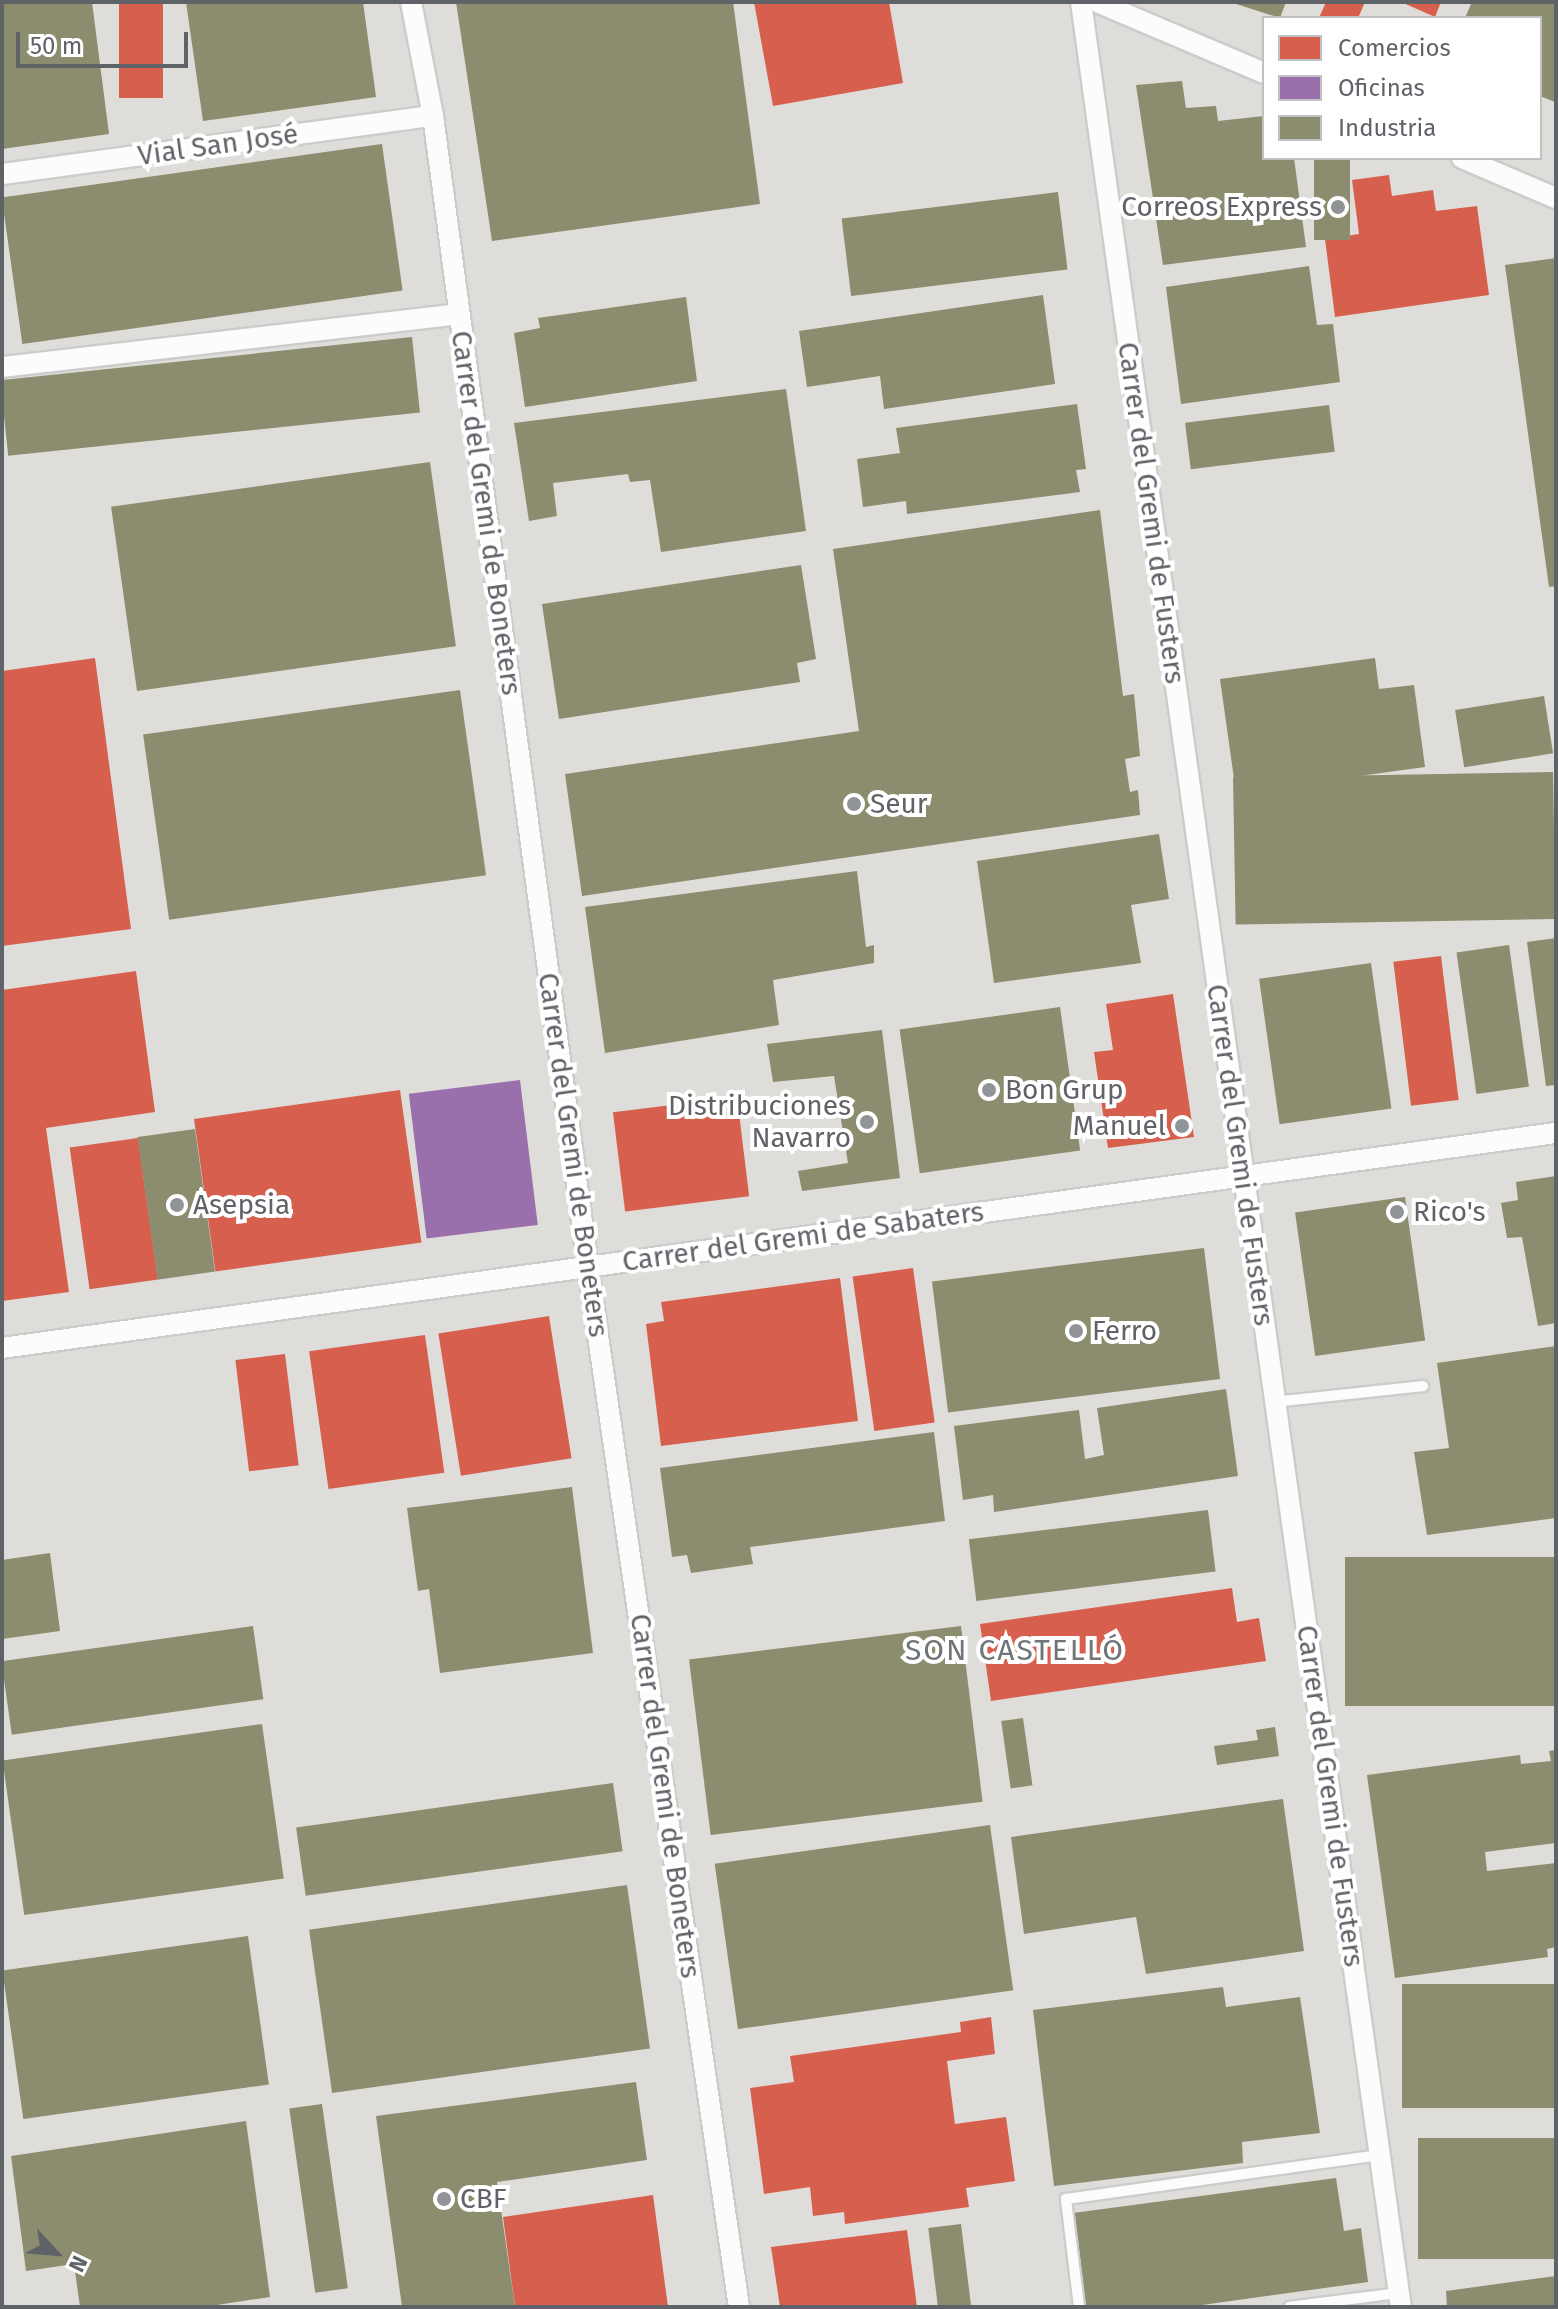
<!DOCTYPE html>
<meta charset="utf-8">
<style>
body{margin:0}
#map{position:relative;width:1558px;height:2309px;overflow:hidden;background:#efeeea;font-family:"Fira Sans",sans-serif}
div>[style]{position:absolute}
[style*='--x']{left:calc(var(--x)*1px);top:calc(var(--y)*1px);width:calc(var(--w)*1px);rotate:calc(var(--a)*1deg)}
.industrial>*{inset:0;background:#dfddda}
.shops>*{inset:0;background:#d6604d;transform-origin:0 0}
.offices>*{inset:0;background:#9970ab;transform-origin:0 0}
.industry>*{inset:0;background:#8c8c6e;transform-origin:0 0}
.roads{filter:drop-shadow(2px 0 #cbcccc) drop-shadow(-2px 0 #cbcccc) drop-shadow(0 2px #cbcccc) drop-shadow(0 -2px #cbcccc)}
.lane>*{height:10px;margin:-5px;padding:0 5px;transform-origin:5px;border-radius:5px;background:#fdfcfc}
.street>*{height:20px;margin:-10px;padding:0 10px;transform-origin:10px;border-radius:10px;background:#fdfcfc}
.dots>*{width:22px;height:22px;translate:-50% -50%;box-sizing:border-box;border:4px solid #fff;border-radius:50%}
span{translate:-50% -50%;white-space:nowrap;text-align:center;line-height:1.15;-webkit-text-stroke:8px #fff;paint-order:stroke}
.street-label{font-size:28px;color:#5f6368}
.poi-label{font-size:28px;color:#5f6368}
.right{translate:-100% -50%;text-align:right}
.left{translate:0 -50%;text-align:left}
.neighbourhood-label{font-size:30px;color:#70757a;letter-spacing:2px}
.frame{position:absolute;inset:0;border:4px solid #5f6368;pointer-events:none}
.legend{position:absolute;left:1262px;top:16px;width:280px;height:144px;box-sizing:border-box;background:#fff;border:2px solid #bfc1c3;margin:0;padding:10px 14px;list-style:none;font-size:24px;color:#5f6368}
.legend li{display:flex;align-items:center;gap:16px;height:40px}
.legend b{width:40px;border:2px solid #bfc1c3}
.north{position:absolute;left:16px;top:2213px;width:80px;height:80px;-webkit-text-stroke:6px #fff;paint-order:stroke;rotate:116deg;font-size:22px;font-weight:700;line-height:32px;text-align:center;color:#5f6368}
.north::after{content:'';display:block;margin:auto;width:28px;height:36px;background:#5f6368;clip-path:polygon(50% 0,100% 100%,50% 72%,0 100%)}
.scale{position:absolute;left:16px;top:32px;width:172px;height:36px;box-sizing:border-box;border:4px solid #5f6368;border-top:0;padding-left:10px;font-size:24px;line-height:28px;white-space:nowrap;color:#5f6368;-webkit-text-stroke:6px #fff;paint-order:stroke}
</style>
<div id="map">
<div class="industrial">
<div style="clip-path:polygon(evenodd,2px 2px,1556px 2px,1556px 2307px,2px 2307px,2px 2px,1264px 18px,1540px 18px,1540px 158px,1264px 158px,1264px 18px)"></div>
</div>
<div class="shops">
<div style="left:119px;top:2px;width:44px;height:96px"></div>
<div style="clip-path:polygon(754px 2px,889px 2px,903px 83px,773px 106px)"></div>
<div style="clip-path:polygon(1326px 2px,1365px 2px,1358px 18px,1319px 18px)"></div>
<div style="clip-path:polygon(1401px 2px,1441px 2px,1435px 17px)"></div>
<div style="clip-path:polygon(1389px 175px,1392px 196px,1433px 190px,1436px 211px,1477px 206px,1489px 295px,1335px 317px,1325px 239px,1359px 234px,1352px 180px)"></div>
<div style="clip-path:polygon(95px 658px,131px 929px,2px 946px,2px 671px)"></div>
<div style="left:1441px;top:956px;width:145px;height:48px;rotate:83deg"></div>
<div style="clip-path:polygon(136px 971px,155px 1112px,46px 1128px,69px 1292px,2px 1301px,2px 990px)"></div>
<div style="clip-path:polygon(1173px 994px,1194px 1137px,1108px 1148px,1094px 1052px,1113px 1050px,1106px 1004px)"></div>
<div style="left:400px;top:1090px;width:154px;height:208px;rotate:82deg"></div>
<div style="left:737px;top:1097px;width:100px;height:125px;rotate:83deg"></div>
<div style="left:138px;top:1138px;width:143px;height:69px;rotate:82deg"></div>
<div style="left:913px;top:1268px;width:156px;height:61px;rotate:82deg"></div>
<div style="clip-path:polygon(840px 1278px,858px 1421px,661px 1446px,646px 1324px,664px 1321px,661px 1302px)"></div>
<div style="left:549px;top:1316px;width:144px;height:112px;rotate:81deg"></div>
<div style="left:425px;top:1335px;width:139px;height:117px;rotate:82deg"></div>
<div style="left:285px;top:1354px;width:112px;height:50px;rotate:83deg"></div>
<div style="clip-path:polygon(1232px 1588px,1237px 1622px,1259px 1618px,1266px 1661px,991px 1701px,980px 1624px)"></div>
<div style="clip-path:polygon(991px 2017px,995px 2054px,947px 2061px,955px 2124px,1006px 2117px,1015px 2181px,966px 2188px,969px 2207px,845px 2224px,844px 2212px,813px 2216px,810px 2187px,764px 2194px,750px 2088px,794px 2082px,790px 2056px,961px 2032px,960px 2022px)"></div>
<div style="clip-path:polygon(653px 2195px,668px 2307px,515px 2307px,503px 2217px)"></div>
<div style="clip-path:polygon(907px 2230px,917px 2307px,780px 2307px,771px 2247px)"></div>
</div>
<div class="offices">
<div style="left:520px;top:1080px;width:146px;height:112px;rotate:83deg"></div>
</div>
<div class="industry">
<div style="clip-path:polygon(2px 2px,92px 2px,109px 134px,2px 149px)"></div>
<div style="clip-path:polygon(186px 2px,363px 2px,376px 97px,203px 121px)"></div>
<div style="clip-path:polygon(456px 2px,733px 2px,760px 204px,492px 241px)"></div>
<div style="clip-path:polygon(1230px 2px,1286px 2px,1280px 18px)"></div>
<div style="clip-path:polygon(1472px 2px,1556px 2px,1555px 102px,1540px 96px,1540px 18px,1465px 18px)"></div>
<div style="clip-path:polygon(1182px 81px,1186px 108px,1216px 106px,1218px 121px,1264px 116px,1264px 158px,1294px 158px,1306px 247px,1163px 265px,1136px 85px)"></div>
<div style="left:382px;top:144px;width:148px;height:384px;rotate:82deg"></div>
<div style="left:1314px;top:158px;width:36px;height:82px"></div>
<div style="left:1058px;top:192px;width:78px;height:218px;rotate:83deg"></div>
<div style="clip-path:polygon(1556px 258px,1556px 586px,1549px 587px,1505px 265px)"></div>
<div style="clip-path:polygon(1309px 266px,1317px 325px,1333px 324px,1340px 382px,1181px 404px,1166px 287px)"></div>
<div style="clip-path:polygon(1043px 295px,1055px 384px,884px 409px,880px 376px,807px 387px,799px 331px)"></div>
<div style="clip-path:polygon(686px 297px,697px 381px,525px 407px,514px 333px,540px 328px,538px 318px)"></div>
<div style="left:412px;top:337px;width:76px;height:414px;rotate:84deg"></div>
<div style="clip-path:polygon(786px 389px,806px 531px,661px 552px,650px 480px,630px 482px,628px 474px,553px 483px,557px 516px,529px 521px,514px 423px)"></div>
<div style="clip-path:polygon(1077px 404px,1086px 469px,1076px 470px,1080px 492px,907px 514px,906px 501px,863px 507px,857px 459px,900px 453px,896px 428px)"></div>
<div style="left:1329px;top:405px;width:47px;height:145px;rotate:83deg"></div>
<div style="left:430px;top:462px;width:186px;height:322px;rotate:82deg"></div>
<div style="clip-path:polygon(1100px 510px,1123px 696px,1134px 694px,1140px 756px,1125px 759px,1130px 792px,1138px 790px,1140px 815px,582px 896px,565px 774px,859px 731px,833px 549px)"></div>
<div style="clip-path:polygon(801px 565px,816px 659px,797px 663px,800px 682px,559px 719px,542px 604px)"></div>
<div style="clip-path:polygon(1375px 658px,1379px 689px,1414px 685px,1425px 767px,1236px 793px,1220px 679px)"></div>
<div style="left:460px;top:690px;width:187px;height:320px;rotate:82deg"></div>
<div style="left:1544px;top:696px;width:58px;height:90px;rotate:81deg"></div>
<div style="left:1553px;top:772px;width:147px;height:320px;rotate:89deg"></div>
<div style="clip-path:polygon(1159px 834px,1169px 899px,1131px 905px,1141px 963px,994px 983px,977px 861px)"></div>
<div style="clip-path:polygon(857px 871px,866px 947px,874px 945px,874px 963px,773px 980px,779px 1025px,605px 1053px,585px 907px)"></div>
<div style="clip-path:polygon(1556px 938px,1556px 1085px,1546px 1086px,1527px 942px)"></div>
<div style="left:1509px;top:945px;width:143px;height:53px;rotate:82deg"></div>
<div style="left:1371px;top:963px;width:147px;height:113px;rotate:82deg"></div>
<div style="left:1060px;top:1007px;width:145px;height:162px;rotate:82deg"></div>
<div style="clip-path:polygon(882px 1030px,900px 1178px,802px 1191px,798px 1171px,848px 1163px,834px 1076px,773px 1082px,767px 1044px)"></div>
<div style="left:195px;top:1129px;width:144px;height:58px;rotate:82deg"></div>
<div style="clip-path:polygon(1556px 1176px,1556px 1323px,1538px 1326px,1522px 1237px,1507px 1238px,1501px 1203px,1518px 1200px,1516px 1182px)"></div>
<div style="left:1405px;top:1197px;width:145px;height:111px;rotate:82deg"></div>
<div style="left:1204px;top:1248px;width:132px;height:274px;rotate:83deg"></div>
<div style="clip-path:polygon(1556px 1346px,1556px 1518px,1427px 1535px,1414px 1452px,1449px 1448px,1437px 1363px)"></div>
<div style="clip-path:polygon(1226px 1389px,1238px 1476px,994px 1512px,993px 1495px,963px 1500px,954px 1426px,1079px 1410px,1085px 1459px,1104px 1455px,1097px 1408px)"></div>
<div style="clip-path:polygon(934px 1432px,945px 1521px,750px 1547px,753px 1564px,691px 1573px,687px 1555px,672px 1557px,660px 1468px)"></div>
<div style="clip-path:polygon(572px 1487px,593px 1653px,440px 1673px,429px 1589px,418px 1591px,407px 1508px)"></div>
<div style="left:1208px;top:1510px;width:62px;height:241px;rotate:83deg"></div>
<div style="clip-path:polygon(50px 1553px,60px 1631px,2px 1639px,2px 1560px)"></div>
<div style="left:1556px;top:1557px;width:149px;height:211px;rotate:90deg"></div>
<div style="left:253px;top:1626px;width:74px;height:254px;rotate:82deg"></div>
<div style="left:961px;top:1626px;width:177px;height:274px;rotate:83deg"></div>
<div style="left:1023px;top:1718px;width:68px;height:22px;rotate:82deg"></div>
<div style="left:262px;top:1724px;width:156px;height:262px;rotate:82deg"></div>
<div style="clip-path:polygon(1275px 1727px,1279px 1756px,1217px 1765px,1214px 1746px,1258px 1740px,1256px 1730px)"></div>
<div style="clip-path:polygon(1556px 1750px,1556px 1843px,1485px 1852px,1487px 1871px,1556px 1863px,1556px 1947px,1547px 1949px,1548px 1957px,1395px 1978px,1367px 1775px,1520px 1755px,1521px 1764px,1551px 1761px,1549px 1751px)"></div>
<div style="left:613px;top:1783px;width:69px;height:320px;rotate:82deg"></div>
<div style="clip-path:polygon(1283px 1799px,1304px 1951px,1146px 1974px,1136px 1917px,1024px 1934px,1011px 1837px)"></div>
<div style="left:990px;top:1825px;width:167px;height:278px;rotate:82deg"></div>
<div style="left:627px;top:1885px;width:165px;height:321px;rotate:82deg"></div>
<div style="left:248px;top:1936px;width:150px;height:248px;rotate:82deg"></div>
<div style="left:1556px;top:1984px;width:124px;height:154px;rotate:90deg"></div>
<div style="clip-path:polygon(1223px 1987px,1226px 2007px,1300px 1997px,1320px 2133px,1242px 2142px,1243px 2163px,1054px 2186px,1033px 2010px)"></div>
<div style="clip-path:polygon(636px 2082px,647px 2160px,497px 2182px,515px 2307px,402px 2307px,376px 2116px)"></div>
<div style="left:322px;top:2104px;width:186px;height:33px;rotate:82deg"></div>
<div style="clip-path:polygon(246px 2121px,270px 2297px,204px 2307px,80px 2307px,74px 2264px,26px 2271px,11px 2156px)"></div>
<div style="left:1556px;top:2138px;width:121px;height:138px;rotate:90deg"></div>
<div style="clip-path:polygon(1336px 2178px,1344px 2231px,1361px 2228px,1368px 2282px,1188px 2307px,1085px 2307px,1073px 2213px)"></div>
<div style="left:961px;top:2224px;width:84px;height:33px;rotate:83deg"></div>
<div style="clip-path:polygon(1556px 2276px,1556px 2307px,1447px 2307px,1446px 2291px)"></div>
</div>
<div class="roads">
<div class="lane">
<div style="--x:1274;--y:1402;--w:150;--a:-6.1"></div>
<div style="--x:1079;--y:2307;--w:109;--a:-96.9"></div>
<div style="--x:1066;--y:2199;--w:317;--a:-8"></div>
<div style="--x:1289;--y:2307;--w:111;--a:-7.3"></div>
</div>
<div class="street">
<div style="--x:411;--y:2;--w:116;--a:79.1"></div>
<div style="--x:433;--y:116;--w:1161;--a:82.33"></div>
<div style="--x:588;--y:1267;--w:1051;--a:81.74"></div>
<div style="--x:1081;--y:2;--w:2327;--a:82.1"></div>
<div style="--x:1097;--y:2;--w:181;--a:23"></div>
<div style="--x:1462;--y:158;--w:102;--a:23.1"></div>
<div style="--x:2;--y:174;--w:435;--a:-7.7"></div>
<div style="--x:2;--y:367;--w:460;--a:-6.6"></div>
<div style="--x:2;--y:1348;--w:1569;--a:-7.88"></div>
</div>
</div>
<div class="dots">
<div style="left:1338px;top:207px;background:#919496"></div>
<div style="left:854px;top:804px;background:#919496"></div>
<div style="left:989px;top:1090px;background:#919496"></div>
<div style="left:867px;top:1122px;background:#919496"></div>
<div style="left:1182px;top:1126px;background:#919496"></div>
<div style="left:177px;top:1205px;background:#919496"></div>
<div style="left:1397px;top:1212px;background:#919496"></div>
<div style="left:1076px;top:1331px;background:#919496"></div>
<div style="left:444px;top:2199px;background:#919496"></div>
</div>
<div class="street-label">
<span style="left:218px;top:145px;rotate:-8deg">Vial San José</span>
<span style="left:486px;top:513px;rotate:82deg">Carrer del Gremi de Boneters</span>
<span style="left:1151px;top:513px;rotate:82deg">Carrer del Gremi de Fusters</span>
<span style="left:573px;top:1155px;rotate:82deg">Carrer del Gremi de Boneters</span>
<span style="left:1240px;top:1155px;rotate:82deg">Carrer del Gremi de Fusters</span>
<span style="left:803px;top:1237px;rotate:-8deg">Carrer del Gremi de Sabaters</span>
<span style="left:665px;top:1796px;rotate:82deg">Carrer del Gremi de Boneters</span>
<span style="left:1330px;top:1796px;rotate:82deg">Carrer del Gremi de Fusters</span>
</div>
<div class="poi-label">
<span class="right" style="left:1322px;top:207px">Correos Express</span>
<span class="left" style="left:870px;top:804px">Seur</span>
<span class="left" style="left:1005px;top:1090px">Bon Grup</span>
<span class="right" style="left:851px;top:1122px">Distribuciones<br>Navarro</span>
<span class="right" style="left:1166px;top:1126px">Manuel</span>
<span class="left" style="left:193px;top:1205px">Asepsia</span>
<span class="left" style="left:1413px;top:1212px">Rico's</span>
<span class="left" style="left:1092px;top:1331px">Ferro</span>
<span class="left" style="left:460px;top:2199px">CBF</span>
</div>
<div class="neighbourhood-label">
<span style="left:1015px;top:1650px">SON CASTELLÓ</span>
</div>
<div class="frame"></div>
<ul class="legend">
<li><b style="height:22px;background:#d6604d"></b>Comercios</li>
<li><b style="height:22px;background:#9970ab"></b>Oficinas</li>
<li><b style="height:22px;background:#8c8c6e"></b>Industria</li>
</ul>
<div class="north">N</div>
<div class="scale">50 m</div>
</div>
